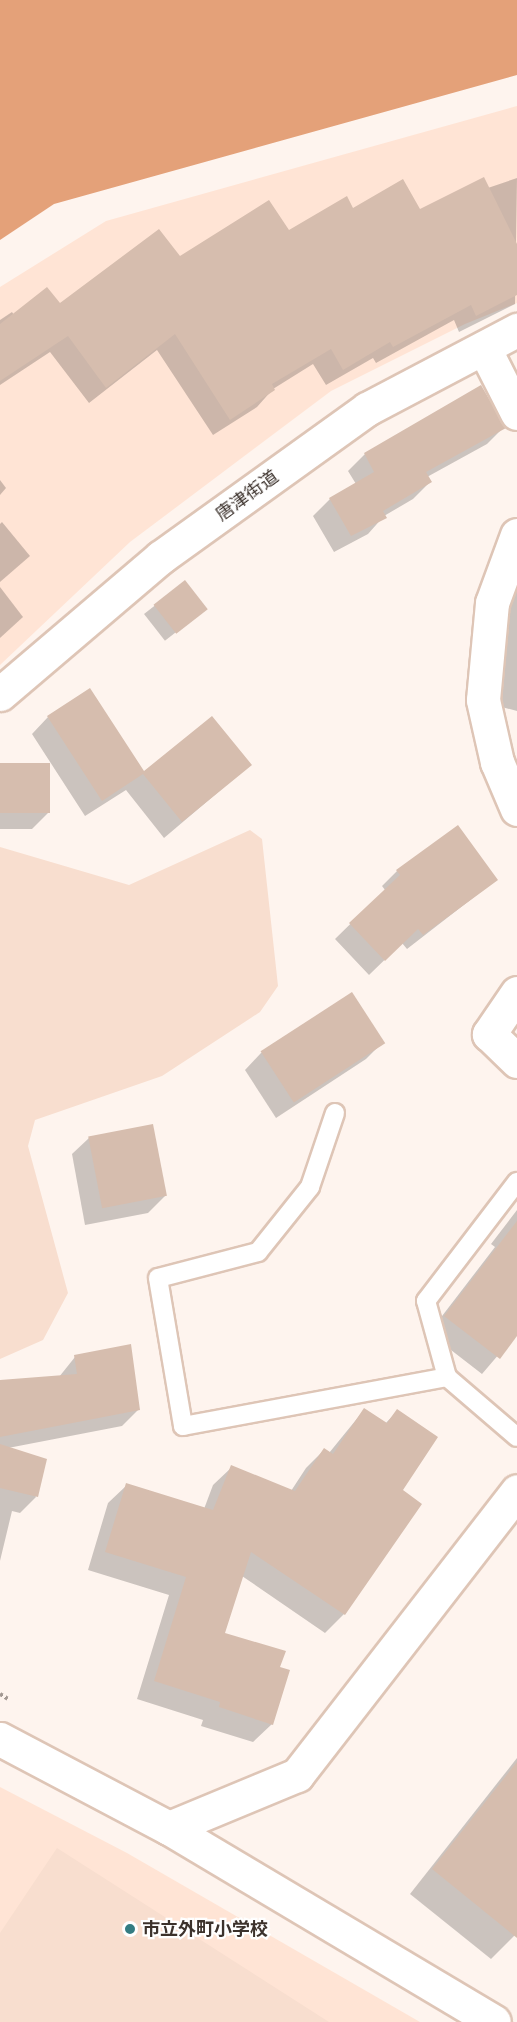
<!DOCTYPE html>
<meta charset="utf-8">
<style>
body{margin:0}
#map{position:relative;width:517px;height:2022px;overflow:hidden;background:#fef4ee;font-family:Montserrat,"Noto Sans JP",sans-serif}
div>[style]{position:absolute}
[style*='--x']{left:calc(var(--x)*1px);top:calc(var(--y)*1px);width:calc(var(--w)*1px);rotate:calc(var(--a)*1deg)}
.built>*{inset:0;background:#ffe4d5}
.green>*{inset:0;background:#f8decf}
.water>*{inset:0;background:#e4a179}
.shadow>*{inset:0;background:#0003;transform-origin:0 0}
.building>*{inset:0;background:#d6bdae;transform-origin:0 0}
.path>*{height:4px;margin-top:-2px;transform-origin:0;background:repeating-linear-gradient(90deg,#a39993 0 3px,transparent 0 6px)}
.roads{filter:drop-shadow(2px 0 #dec5b6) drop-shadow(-2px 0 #dec5b6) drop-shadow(0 2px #dec5b6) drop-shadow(0 -2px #dec5b6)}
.lane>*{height:18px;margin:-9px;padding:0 9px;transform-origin:9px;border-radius:9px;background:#fff}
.street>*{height:33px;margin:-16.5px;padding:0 16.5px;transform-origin:16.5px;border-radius:16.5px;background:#fff}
.secondary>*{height:33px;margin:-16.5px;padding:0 16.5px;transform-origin:16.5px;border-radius:16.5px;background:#fff}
.dots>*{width:16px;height:16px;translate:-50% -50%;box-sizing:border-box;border:3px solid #fff;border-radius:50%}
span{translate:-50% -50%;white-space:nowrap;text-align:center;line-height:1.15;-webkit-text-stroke:4.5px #fff;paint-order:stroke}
.street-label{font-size:18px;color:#3c322c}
.poi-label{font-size:18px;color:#3c322c;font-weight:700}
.left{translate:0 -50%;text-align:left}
</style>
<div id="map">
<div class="built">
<div style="clip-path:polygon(517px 106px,517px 303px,465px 324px,331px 391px,130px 542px,0 665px,0 287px,106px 221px)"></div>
<div style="clip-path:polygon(0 1787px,127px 1853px,420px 2022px,0 2022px)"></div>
</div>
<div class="green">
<div style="clip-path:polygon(250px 830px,262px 839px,278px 986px,260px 1012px,162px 1076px,35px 1120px,28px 1146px,68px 1293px,43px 1340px,0 1359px,0 847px,129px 885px)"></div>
<div style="clip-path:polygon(57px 1848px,329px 2022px,0 2022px,0 1933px)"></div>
</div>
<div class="water">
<div style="clip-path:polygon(0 0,517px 0,517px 75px,54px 204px,0 240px)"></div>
</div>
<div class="shadow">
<div style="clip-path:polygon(517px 178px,515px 304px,459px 332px,454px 320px,376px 363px,373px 358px,326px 385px,313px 364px,273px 389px,257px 407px,213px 435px,157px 350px,89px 403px,50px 352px,0 385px,0 320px,12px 312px,14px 315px,60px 305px,180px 258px,288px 232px,353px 210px,420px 211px)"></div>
<div style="clip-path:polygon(504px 427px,487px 444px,427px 477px,430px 482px,413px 499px,384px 516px,368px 534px,334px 552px,313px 516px,330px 499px,356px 484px,348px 471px,365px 454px)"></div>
<div style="clip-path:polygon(0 480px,6px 488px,0 495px)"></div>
<div style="clip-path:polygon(2px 522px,30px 556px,0 582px,0 524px)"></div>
<div style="clip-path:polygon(517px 573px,517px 711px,487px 703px)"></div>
<div style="left:185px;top:582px;width:34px;height:52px;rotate:52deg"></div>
<div style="clip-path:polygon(0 587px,23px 617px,0 638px)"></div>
<div style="clip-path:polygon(48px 717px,144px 774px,250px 765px,164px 838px,126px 790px,85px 816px,32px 734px)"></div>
<div style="clip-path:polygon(0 765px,49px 812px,32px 829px,0 829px)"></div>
<div style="clip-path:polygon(397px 871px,496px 880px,407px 949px,402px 943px,369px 975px,335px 939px,385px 890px,382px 886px)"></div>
<div style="clip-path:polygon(352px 994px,383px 1042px,366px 1059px,276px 1118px,245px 1070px,261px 1053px)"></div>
<div style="clip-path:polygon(89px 1138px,165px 1196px,148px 1213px,85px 1225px,72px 1154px)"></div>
<div style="clip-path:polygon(517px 1210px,517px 1333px,482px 1374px,429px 1333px,495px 1247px,491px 1244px)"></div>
<div style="clip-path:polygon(75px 1357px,139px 1409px,122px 1426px,8px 1448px,36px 1497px,20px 1513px,12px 1511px,0 1561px,0 1381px,59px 1377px)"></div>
<div style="clip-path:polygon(364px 1410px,385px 1424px,397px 1411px,401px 1491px,420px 1504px,344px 1614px,325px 1633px,242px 1576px,224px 1634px,279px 1668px,272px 1724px,253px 1742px,201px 1726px,203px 1720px,137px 1699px,169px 1595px,88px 1570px,108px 1503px,127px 1485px,204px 1509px,213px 1485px,232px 1467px,291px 1491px,306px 1468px,324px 1450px,329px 1453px)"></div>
<div style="clip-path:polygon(517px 1758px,517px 1933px,491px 1959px,410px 1894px)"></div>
</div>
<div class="building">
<div style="clip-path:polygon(484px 177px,517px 244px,517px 295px,476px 316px,471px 305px,393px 347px,390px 342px,343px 370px,331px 349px,272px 384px,275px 390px,230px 420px,175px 334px,106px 388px,68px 336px,0 381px,0 324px,47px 287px,60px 303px,159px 229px,180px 256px,269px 200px,289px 230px,347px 196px,353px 208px,403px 179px,420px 209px)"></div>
<div style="clip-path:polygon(481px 385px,506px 428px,426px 472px,432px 482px,383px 511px,387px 518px,351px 536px,329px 498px,374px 472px,364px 453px)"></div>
<div style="left:185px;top:580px;width:37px;height:40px;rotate:52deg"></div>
<div style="clip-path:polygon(90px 688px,144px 771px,212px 716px,252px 765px,182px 822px,143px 774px,102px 801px,47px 716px)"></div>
<div style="left:50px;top:763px;width:50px;height:50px;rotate:90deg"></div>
<div style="clip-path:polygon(458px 825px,498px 880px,423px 935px,418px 929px,385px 961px,349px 923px,400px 875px,396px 870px)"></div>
<div style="left:352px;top:992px;width:61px;height:109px;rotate:57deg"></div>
<div style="left:153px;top:1124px;width:73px;height:66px;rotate:79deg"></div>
<div style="clip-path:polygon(517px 1221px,517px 1336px,500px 1359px,444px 1316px)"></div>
<div style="clip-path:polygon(131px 1344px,140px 1410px,0 1437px,0 1380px,77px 1374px,74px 1355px)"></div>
<div style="clip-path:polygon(364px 1408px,387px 1423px,397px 1409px,438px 1437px,403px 1490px,422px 1504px,345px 1615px,251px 1552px,225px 1633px,286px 1651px,280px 1667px,290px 1670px,273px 1725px,219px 1707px,220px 1702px,154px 1681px,186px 1577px,105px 1552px,126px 1483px,213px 1510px,231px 1465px,295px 1491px,324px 1448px,333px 1454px)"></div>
<div style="clip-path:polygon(0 1444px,47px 1459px,38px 1497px,0 1488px)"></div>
<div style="clip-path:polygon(517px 1762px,517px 1938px,432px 1869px)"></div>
</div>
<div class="path">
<div style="--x:0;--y:1694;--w:9;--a:32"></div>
</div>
<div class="roads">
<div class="lane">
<div style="--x:335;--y:1113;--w:78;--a:108.7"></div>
<div style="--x:310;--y:1187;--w:83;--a:128.7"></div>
<div style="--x:258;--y:1252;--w:103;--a:165.4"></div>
<div style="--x:158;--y:1278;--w:150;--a:80.4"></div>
<div style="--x:183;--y:1426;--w:269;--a:-10.5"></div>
<div style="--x:447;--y:1377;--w:92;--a:40.6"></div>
<div style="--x:447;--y:1377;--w:79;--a:-105.4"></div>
<div style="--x:426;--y:1301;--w:150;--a:-52.6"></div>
</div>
<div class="street">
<div style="--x:484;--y:348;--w:73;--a:63.1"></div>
<div style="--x:517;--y:535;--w:72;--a:110.2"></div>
<div style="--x:492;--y:603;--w:97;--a:95.3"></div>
<div style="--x:483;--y:700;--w:64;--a:77.3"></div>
<div style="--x:497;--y:762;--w:51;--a:66.9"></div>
<div style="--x:517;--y:993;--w:50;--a:124.3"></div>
<div style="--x:489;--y:1034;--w:39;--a:44"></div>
<div style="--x:169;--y:1828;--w:139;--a:-22.5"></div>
<div style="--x:297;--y:1775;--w:359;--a:-52.2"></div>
</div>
<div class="secondary">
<div style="--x:0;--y:694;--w:211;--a:-40.4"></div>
<div style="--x:161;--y:557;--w:254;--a:-35.7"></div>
<div style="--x:367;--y:409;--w:170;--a:-27.8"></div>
<div style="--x:0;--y:1739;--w:191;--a:27.8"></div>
<div style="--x:169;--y:1828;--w:378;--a:30.8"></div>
</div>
</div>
<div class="dots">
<div style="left:130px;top:1929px;background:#347c82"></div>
</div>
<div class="street-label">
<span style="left:247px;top:496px;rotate:-36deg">唐津街道</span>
</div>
<div class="poi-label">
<span class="left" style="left:142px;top:1929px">市立外町小学校</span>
</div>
</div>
